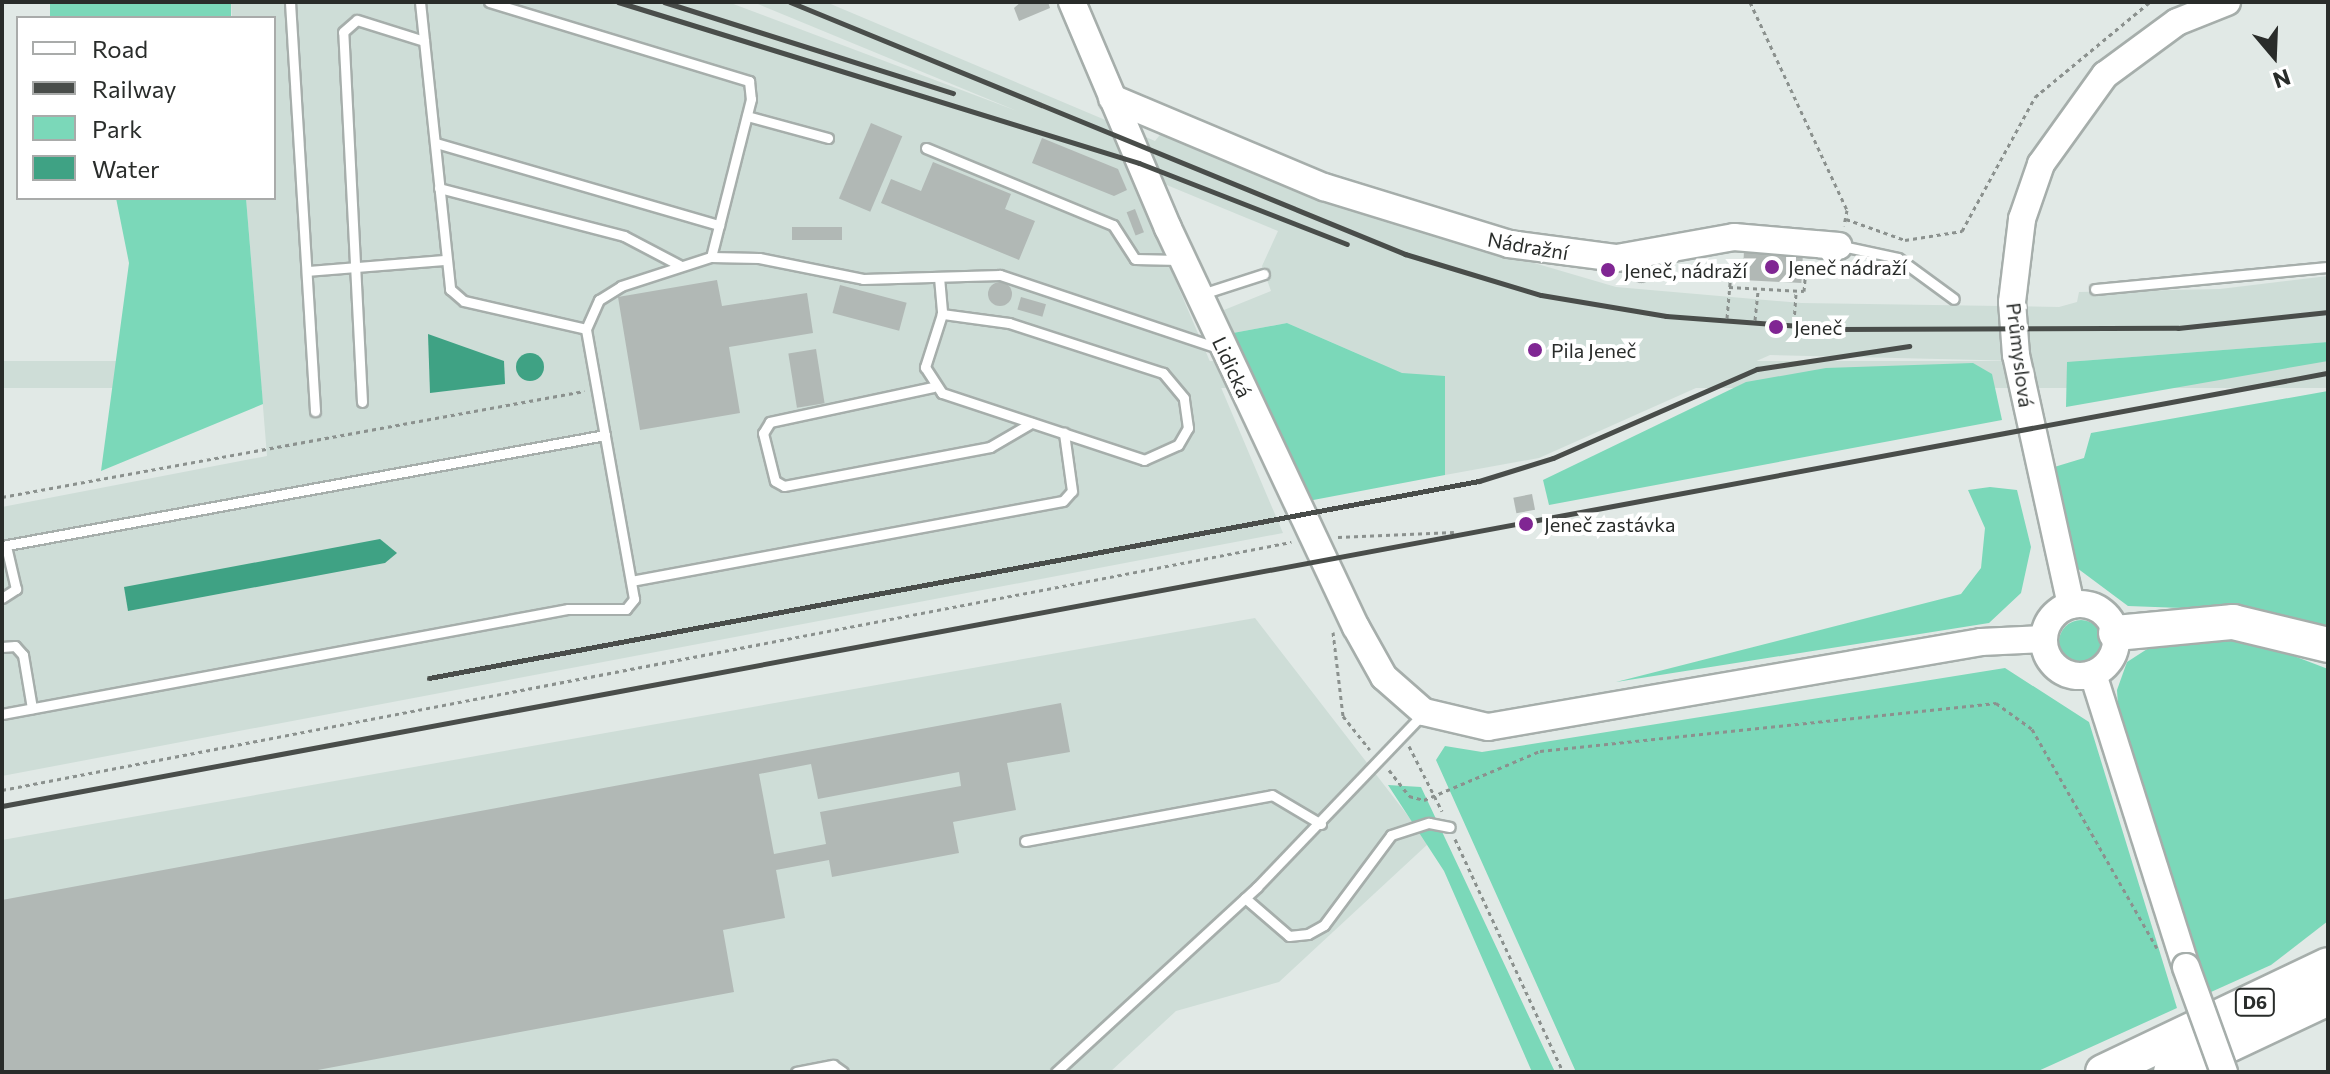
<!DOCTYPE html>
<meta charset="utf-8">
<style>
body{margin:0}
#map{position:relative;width:2330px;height:1074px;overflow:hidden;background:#e1e9e6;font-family:Commissioner,sans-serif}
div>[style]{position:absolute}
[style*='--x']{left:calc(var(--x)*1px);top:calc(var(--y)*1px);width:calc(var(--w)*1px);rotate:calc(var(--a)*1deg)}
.built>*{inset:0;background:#ceddd7;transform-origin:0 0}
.green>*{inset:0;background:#7bd8b9;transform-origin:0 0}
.round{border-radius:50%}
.water>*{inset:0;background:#3fa284}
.building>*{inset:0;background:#b1b8b5;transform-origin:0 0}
.path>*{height:3px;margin-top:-1.5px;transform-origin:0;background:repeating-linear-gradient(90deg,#8b918e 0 4px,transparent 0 8px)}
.roads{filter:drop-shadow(2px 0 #a6aeab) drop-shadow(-2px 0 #a6aeab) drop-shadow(0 2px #a6aeab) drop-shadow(0 -2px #a6aeab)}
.lane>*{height:9px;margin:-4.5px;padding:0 4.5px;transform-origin:4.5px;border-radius:4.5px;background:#fff}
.secondary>*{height:26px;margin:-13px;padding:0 13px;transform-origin:13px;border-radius:13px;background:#fff}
.secondary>.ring{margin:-13px;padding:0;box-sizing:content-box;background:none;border:26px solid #fff;border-radius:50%}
.highway>*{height:34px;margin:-17px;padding:0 17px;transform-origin:17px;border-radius:17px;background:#fff}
.rail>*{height:5px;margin:-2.5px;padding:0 2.5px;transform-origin:2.5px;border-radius:2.5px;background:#494d4a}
.bridges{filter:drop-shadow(2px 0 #a6aeab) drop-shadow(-2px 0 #a6aeab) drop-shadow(0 2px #a6aeab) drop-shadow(0 -2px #a6aeab)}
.secondary-bridge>*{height:26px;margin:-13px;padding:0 13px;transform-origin:13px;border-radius:13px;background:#fff}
.dots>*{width:22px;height:22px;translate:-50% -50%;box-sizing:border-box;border:4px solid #fff;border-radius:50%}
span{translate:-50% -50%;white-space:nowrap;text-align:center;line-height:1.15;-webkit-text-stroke:8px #fff;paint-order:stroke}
.shield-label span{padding:2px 6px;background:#fff;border:2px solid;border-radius:6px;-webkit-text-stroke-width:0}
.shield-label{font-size:18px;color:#292c2a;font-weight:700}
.street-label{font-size:20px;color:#292c2a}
.poi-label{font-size:20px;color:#292c2a}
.left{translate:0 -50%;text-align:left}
.frame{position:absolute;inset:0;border:4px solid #292c2a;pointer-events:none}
.legend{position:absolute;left:16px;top:16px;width:260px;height:184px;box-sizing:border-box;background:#fff;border:2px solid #a9abaa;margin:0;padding:10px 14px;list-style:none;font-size:24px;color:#292c2a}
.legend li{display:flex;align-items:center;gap:16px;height:40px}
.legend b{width:40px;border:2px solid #a9abaa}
.north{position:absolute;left:2234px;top:16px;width:80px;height:80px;-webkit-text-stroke:6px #fff;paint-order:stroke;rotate:161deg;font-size:22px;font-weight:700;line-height:32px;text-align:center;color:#292c2a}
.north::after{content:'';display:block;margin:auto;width:28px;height:36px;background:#292c2a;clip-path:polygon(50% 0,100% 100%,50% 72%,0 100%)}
</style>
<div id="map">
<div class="built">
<div style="clip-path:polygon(231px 2px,728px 2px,1017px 111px,753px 2px,826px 2px,1155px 141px,1163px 131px,1367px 214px,1616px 287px,1801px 303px,2059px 307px,2077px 302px,2079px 292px,2220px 289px,2328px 276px,2328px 342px,2067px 362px,1770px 355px,1539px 458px,1445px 475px,1445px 376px,1402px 373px,1287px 323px,1233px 333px,1224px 310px,1271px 291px,1262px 266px,1278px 231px,1128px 169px,1283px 533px,2px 776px,2px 507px,267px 456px,246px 198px,274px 198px,274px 18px,232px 18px)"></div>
<div style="left:2328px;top:361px;width:27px;height:2366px;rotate:90deg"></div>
<div style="clip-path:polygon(1255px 618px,1429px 843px,1279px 982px,1176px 1011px,1110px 1072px,2px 1072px,2px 840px)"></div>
</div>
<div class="green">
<div style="left:50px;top:2px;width:181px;height:17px"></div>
<div style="clip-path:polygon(116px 198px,246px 198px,263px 404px,101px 471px,129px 263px)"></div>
<div style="clip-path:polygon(1287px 323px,1402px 373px,1445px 376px,1445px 475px,1308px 501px,1233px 333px)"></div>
<div style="clip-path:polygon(2328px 342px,2328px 361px,2066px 407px,2067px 362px)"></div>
<div style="clip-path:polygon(1973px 363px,1992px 374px,2002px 420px,1549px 505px,1543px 480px,1746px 382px,1826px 368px)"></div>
<div style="clip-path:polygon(2328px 391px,2328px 636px,2300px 620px,2235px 610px,2128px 606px,2077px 568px,2051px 468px,2084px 458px,2091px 433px)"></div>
<div style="clip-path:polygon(1990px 487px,2017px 490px,2031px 547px,2021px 593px,1989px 623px,1616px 682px,1961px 594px,1981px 568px,1985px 528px,1968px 490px)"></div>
<div class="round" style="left:2059px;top:620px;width:44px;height:44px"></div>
<div style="clip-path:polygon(2187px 638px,2257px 642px,2328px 669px,2328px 921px,2271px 965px,2211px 992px,2140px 800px,2119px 721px,2117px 690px,2127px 662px,2155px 644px)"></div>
<div style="clip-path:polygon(2005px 668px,2089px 722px,2177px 1008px,2036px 1072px,1576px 1072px,1436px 760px,1445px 746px,1482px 752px)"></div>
<div style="clip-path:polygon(1388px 785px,1421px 787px,1555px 1072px,1532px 1072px,1444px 871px)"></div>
</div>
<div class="water">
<div style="clip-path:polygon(428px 334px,504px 361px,505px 384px,430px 393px)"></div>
<div class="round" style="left:516px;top:353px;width:28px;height:28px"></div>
<div style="clip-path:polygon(380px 539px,397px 553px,385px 563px,128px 611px,124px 587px)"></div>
</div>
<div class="building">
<div style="clip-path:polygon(1021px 2px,1048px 2px,1050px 8px,1019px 21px,1014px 8px)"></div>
<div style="left:871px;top:123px;width:34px;height:82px;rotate:23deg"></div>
<div style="clip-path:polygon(1042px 138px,1118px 169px,1127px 190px,1114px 196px,1032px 163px)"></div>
<div style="clip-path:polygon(933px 162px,1011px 194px,1005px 209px,1035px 221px,1019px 260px,881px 203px,891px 179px,921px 191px)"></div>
<div style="left:1135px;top:209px;width:25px;height:9px;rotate:69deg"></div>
<div style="left:792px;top:227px;width:50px;height:13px"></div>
<div style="left:1744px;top:251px;width:59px;height:29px;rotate:3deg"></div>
<div style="clip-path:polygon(717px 280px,722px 306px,807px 293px,813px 333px,729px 347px,740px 413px,640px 430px,618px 297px)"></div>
<div class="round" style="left:988px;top:282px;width:24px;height:24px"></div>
<div style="left:840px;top:285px;width:69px;height:29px;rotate:15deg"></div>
<div style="left:1021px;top:297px;width:26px;height:13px;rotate:16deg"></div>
<div style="left:816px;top:349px;width:55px;height:28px;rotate:81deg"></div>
<div style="left:1532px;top:494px;width:16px;height:19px;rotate:79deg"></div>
<div style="clip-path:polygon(evenodd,1061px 703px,1070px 752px,1007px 763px,1016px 810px,953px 822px,959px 853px,832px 877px,829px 860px,776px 870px,785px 918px,723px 930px,734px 992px,307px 1072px,2px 1072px,2px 900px,1061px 703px,811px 764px,818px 799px,959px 772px,961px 786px,820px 812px,826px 844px,774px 854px,759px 774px,811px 764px)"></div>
</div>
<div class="path">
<div style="--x:1750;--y:2;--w:230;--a:65"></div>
<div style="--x:1847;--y:210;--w:16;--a:101"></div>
<div style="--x:1846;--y:219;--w:63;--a:19.6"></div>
<div style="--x:1905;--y:240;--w:58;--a:-9"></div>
<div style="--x:1962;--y:231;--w:153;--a:-61.4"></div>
<div style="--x:2035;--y:97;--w:149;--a:-39.6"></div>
<div style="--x:1729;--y:287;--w:75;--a:3.1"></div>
<div style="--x:1804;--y:291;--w:24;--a:-85"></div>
<div style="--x:1727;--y:318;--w:57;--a:-85"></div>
<div style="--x:1755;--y:320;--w:31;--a:-84"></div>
<div style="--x:1794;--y:322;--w:31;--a:-86"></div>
<div style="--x:2;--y:497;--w:592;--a:-10.32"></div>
<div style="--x:1338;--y:537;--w:116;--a:-2.5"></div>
<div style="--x:1333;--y:632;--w:85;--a:83.2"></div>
<div style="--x:1343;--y:716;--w:43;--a:51.5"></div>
<div style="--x:1409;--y:746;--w:73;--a:63.1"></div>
<div style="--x:1389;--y:770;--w:33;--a:52"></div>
<div style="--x:1409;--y:796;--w:16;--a:15"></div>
<div style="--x:1424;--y:800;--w:126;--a:-22.9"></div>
<div style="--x:1540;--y:751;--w:459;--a:-6"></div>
<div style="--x:1996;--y:703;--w:44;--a:35.8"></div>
<div style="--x:2032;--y:729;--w:252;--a:60.3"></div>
<div style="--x:2;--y:790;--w:1313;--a:-10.89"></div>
<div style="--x:1455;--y:839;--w:257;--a:65.1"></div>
</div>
<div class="roads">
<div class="lane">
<div style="--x:290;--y:2;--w:410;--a:86.5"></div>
<div style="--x:420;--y:2;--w:289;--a:84"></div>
<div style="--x:450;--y:289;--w:18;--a:41"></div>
<div style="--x:464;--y:301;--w:125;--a:12.9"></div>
<div style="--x:489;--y:2;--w:272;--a:16.9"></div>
<div style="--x:749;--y:81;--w:18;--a:84"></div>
<div style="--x:751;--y:99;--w:163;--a:104.2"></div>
<div style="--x:747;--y:116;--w:84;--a:15.2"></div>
<div style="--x:436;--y:143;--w:295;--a:16.2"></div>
<div style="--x:926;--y:148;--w:202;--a:22.4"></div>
<div style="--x:1113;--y:225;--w:40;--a:57.1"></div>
<div style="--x:1135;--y:259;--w:44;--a:1.3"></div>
<div style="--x:439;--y:188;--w:191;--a:14.5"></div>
<div style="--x:624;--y:236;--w:64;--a:27.8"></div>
<div style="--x:1842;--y:246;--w:57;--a:12.1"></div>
<div style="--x:1898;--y:258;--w:69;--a:36.2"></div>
<div style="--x:1632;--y:258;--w:20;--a:63"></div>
<div style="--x:307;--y:271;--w:136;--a:-4.6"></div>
<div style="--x:939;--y:277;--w:37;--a:85"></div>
<div style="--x:942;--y:314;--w:56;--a:107.8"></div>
<div style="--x:925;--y:367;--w:31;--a:57"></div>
<div style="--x:942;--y:393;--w:213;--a:18.3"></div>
<div style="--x:1144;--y:460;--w:37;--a:-24"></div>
<div style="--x:1178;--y:445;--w:20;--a:-60"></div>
<div style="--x:1188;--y:428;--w:30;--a:-98"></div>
<div style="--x:1184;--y:398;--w:33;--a:-130"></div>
<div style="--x:1163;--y:373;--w:162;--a:-162"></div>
<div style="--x:1009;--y:323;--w:68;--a:-172.3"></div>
<div style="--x:2095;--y:289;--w:234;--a:-5.4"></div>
<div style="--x:1202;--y:294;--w:65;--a:-17.9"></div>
<div style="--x:933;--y:387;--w:167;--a:167.9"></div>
<div style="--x:770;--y:422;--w:13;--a:122"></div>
<div style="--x:763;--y:433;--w:49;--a:76"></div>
<div style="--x:775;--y:481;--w:10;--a:29"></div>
<div style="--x:784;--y:486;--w:210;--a:-10.7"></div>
<div style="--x:990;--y:447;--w:48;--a:-30.3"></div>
<div style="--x:362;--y:402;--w:370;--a:-92.9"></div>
<div style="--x:343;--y:32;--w:18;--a:-41"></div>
<div style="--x:357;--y:20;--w:70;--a:17.4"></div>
<div style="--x:2;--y:546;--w:613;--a:-10.43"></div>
<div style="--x:631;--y:581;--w:439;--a:-10.5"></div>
<div style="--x:1063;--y:501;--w:13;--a:-48"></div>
<div style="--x:1072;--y:491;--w:59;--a:-97.9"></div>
<div style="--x:2;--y:598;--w:17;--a:-33"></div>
<div style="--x:16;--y:589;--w:44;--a:-103.1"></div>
<div style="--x:2;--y:647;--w:13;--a:-4"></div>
<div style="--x:15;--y:646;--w:12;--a:48"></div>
<div style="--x:23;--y:655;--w:54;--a:80.4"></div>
<div style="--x:2;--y:714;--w:576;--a:-10.51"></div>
<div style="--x:568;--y:609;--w:58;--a:0"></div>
<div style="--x:626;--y:609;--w:13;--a:-51"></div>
<div style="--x:634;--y:599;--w:274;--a:-100.1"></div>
<div style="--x:586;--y:329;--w:32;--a:-66"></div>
<div style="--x:599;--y:300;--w:26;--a:-32"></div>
<div style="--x:621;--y:286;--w:95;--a:-17.9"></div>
<div style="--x:711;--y:257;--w:48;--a:1.2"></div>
<div style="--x:759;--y:258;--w:106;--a:11.4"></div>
<div style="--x:863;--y:279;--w:137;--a:-1.7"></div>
<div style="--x:1000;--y:275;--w:230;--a:18.5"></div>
<div style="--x:1025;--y:841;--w:251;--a:-10.5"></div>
<div style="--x:1272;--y:795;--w:57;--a:30.6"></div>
<div style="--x:1245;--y:898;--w:58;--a:40.8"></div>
<div style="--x:1289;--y:936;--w:19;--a:-6"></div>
<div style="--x:1308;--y:934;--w:18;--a:-29"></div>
<div style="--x:1324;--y:925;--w:112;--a:-53.3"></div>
<div style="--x:1391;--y:835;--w:40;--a:-18"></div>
<div style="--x:1429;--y:823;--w:21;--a:11"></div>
<div style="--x:796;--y:1072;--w:38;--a:-11"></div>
<div style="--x:833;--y:1065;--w:12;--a:35"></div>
<div style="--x:1056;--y:1072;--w:273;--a:-42.6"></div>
<div style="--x:1257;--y:887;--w:238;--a:-46.2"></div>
</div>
<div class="secondary">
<div style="--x:1072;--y:2;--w:246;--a:67"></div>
<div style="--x:1168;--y:228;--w:441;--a:64.8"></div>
<div style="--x:1356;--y:627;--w:57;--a:60.8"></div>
<div style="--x:1384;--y:677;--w:53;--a:41.2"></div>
<div style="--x:1424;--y:712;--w:66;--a:13.2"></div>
<div style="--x:1488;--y:727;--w:500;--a:-9.78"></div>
<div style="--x:1981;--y:642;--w:63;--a:-2.7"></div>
<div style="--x:1112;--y:98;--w:230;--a:22.8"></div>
<div style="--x:1324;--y:187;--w:194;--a:17.1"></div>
<div style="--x:1509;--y:244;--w:109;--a:7.4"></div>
<div style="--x:1617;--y:258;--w:119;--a:-10.2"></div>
<div style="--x:1734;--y:237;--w:105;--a:4.9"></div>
<div class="ring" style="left:2044px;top:604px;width:46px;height:46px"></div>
<div style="--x:2071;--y:605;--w:256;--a:-102.4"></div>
<div style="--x:2016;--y:355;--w:53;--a:-94.3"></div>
<div style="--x:2012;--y:302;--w:84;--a:-83.1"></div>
<div style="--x:2022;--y:219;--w:58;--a:-70.9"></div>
<div style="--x:2041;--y:164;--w:110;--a:-54.3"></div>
<div style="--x:2105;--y:75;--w:89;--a:-36.4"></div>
<div style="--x:2177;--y:22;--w:54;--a:-21.8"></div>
<div style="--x:2093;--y:674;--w:307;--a:72.4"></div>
</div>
<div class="highway">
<div style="--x:2116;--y:633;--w:118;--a:-5.4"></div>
<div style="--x:2233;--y:622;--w:98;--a:13.6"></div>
<div style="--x:2103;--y:1072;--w:249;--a:-25.4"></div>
<div style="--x:2171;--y:1072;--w:174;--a:-25.2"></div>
</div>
</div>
<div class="rail">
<div style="--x:618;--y:2;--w:545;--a:17.17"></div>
<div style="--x:1139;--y:163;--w:223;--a:21.3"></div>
<div style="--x:664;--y:2;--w:303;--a:17.5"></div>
<div style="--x:790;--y:2;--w:665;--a:22.28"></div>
<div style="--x:1405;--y:254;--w:142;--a:16.8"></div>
<div style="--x:1541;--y:295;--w:127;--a:9.5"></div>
<div style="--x:1666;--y:316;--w:171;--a:4.3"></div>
<div style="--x:1837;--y:329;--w:341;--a:-0.2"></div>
<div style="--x:2178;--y:328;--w:151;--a:-6.1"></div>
<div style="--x:429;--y:678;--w:1068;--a:-10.63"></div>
<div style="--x:1479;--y:481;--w:77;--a:-17.3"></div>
<div style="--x:1553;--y:458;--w:223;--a:-23.6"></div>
<div style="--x:1757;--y:369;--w:154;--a:-8.6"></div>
<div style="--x:2;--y:806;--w:2366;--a:-10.55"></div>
</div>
<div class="bridges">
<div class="secondary-bridge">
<div style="--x:2186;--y:967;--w:112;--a:70.1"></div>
</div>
</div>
<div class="dots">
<div style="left:1772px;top:267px;background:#802693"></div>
<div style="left:1608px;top:270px;background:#802693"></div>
<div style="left:1776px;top:327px;background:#802693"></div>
<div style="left:1535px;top:350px;background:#802693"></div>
<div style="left:1526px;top:524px;background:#802693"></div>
</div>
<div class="shield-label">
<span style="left:2255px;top:1002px">D6</span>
</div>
<div class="street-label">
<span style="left:1528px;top:246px;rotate:10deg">Nádražní</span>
<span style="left:2020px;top:355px;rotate:83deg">Průmyslová</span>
<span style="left:1232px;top:367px;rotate:65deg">Lidická</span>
</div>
<div class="poi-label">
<span class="left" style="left:1788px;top:267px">Jeneč nádraží</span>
<span class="left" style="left:1624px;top:270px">Jeneč, nádraží</span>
<span class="left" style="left:1794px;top:327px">Jeneč</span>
<span class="left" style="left:1551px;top:350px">Pila Jeneč</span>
<span class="left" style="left:1544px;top:524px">Jeneč zastávka</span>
</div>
<div class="frame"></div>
<ul class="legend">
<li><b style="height:10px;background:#fff"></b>Road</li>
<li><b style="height:10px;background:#494d4a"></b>Railway</li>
<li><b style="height:22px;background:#7bd8b9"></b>Park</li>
<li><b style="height:22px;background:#3fa284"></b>Water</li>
</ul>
<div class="north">N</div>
</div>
